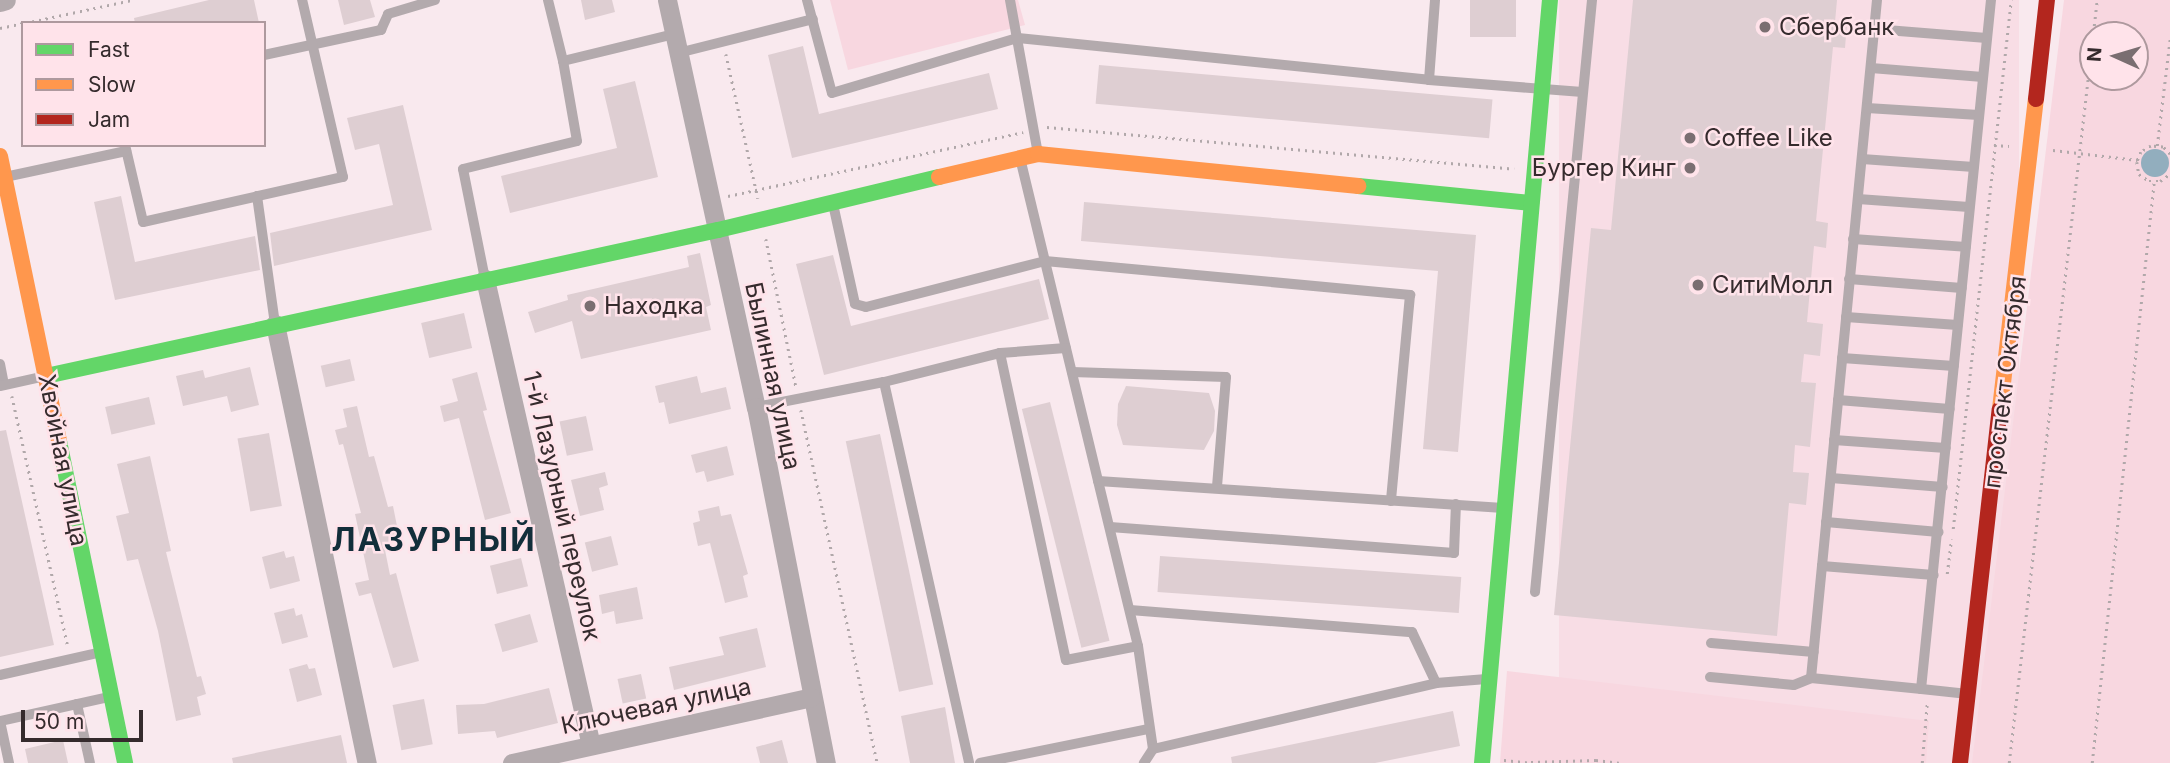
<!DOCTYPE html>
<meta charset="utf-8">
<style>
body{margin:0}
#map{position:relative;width:2170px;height:763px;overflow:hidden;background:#f9e9ee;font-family:Inter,sans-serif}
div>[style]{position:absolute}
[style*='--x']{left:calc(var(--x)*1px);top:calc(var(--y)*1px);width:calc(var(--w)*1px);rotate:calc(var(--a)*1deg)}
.built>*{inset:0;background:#f8dde5;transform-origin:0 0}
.green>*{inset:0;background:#f8d7e0}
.water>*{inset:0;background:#92aebe}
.round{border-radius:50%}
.building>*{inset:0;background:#deced2;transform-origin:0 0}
.path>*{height:2.5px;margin-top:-1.25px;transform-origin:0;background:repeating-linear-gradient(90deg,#b1a8aa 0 2px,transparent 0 7px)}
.lane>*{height:10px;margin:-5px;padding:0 5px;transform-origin:5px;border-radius:5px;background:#b3aaad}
.street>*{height:19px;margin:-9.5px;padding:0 9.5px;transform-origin:9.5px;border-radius:9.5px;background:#b3aaad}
.fast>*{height:16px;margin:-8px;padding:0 8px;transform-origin:8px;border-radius:8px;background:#63d668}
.slow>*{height:16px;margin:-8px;padding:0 8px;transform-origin:8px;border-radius:8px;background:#ff974d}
.jam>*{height:16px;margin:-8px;padding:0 8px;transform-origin:8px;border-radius:8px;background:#b3261e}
.dots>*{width:19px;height:19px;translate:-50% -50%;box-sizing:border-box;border:4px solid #ffe3ea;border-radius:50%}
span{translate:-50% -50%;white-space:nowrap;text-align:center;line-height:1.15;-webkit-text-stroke:5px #ffe3ea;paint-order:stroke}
.poi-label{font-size:24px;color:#352b2d}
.left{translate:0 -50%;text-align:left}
.right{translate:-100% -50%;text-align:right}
.street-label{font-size:24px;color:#352b2d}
.district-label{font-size:32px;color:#122e3a;font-weight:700;letter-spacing:2px}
.legend{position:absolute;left:21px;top:21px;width:245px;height:126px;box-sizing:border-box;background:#ffe3ea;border:2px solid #ae999e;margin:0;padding:9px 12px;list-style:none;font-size:21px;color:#352b2d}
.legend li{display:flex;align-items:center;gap:14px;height:35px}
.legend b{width:35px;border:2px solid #ae999e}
.north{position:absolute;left:2079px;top:21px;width:70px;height:70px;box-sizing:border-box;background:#ffe3ea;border:2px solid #ae999e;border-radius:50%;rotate:274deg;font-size:19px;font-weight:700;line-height:28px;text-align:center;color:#352b2d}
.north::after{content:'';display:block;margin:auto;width:24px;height:32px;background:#7a6e71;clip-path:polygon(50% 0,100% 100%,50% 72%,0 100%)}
.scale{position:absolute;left:21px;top:710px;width:122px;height:32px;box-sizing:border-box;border:4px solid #352b2d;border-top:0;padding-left:9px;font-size:21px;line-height:24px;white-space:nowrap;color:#352b2d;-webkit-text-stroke:5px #ffe3ea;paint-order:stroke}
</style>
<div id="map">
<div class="built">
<div style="left:1559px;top:0;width:460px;height:766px"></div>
</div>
<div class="green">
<div style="clip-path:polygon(830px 0,1018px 0,1025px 25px,848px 70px)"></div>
<div style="clip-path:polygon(evenodd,2064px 0,2170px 0,2170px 763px,1972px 763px,2064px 0,2093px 35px,2135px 35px,2135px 77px,2093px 77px,2093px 35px)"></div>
<div style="clip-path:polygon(1507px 671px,1929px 721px,1926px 763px,1500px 763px)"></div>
</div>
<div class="water">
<div class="round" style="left:2141px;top:149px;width:28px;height:28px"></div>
</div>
<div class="building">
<div style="clip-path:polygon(209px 0,254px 0,259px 23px,135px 23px,134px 18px)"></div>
<div style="clip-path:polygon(338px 0,370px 0,375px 17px,344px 25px)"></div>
<div style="clip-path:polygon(581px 0,612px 0,615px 12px,585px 20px)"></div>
<div style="left:1470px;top:0;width:46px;height:37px"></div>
<div style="clip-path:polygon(1633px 0,1837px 0,1835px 22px,1847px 23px,1845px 48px,1833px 47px,1816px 221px,1828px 223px,1826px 248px,1814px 246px,1807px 322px,1823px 324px,1820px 356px,1804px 354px,1801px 382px,1816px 383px,1810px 447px,1795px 445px,1793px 472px,1809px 473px,1806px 505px,1789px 503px,1777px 636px,1554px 615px,1591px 228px,1611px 230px)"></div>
<div style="clip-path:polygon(803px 46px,819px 114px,989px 73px,998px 109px,792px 158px,768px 55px)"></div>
<div style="left:1099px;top:65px;width:395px;height:39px;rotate:5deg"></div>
<div style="clip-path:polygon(635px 81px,658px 177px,510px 213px,501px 176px,617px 148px,603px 89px)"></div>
<div style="clip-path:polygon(403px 105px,432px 230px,274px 266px,270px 233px,393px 205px,379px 144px,355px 150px,347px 118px)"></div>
<div style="clip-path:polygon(121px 196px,135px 262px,255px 236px,260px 270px,115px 300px,94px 202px)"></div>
<div style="clip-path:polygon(1084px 202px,1476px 235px,1458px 452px,1423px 449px,1438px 271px,1081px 241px)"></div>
<div style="clip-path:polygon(700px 253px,711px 305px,706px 307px,711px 330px,581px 359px,572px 321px,535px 333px,528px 312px,568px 300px,567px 295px,689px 267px,687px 256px)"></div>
<div style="clip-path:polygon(833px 255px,851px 326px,1039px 279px,1049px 319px,824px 375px,796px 264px)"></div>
<div style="left:464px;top:313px;width:36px;height:44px;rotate:77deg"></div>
<div style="left:350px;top:359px;width:22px;height:30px;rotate:77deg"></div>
<div style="clip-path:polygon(250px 367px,259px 405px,231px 412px,227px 396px,183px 406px,176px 376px,203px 370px,205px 378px)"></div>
<div style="clip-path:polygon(477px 372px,487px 410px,483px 411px,511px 513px,485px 520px,459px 418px,444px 422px,440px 406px,458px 401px,452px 379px)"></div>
<div style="clip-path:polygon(697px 376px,701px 393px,726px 387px,731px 409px,669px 424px,664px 402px,659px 403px,655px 386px)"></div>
<div style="clip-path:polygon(1126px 386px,1209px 393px,1215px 411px,1214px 431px,1204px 450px,1123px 445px,1117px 425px,1118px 404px)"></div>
<div style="left:149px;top:397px;width:28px;height:45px;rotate:77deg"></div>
<div style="left:1050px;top:402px;width:246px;height:29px;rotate:76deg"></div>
<div style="clip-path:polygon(357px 406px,369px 457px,374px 456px,388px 507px,393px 506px,400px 541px,384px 545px,390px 575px,396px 573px,419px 661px,393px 668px,371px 593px,359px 596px,355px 583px,369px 580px,355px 514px,361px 513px,343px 444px,339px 445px,335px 430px,347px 427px,343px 409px)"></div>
<div style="left:586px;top:416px;width:35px;height:27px;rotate:78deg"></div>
<div style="clip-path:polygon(6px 430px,54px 645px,0 657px,0 431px)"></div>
<div style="left:269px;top:433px;width:74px;height:32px;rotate:80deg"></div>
<div style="left:880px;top:434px;width:256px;height:35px;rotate:78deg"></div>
<div style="clip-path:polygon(727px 446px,734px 475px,707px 482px,704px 471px,696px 473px,691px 455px)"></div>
<div style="clip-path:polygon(150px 456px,171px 551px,166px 552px,197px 677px,201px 676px,206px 694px,197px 697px,201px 715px,176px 721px,158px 631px,138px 559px,127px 561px,116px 516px,129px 513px,117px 464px)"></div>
<div style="clip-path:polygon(605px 472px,608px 485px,599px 488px,604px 510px,580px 516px,571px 480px)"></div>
<div style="clip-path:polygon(719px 506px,721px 516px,731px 514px,748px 574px,743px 576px,748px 597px,725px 603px,710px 543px,698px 546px,693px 523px,700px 521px,698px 511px)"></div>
<div style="left:611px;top:536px;width:30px;height:27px;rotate:76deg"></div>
<div style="clip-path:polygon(284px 551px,286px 558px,294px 556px,300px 581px,270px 589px,262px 557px)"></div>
<div style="left:1160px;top:556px;width:302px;height:36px;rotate:4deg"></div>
<div style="left:521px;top:558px;width:29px;height:32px;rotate:76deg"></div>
<div style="clip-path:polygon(637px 587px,643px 619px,616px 624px,614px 611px,602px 614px,599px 595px)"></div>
<div style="clip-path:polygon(294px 608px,296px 616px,302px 614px,308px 637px,282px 644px,274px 613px)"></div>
<div style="left:530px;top:614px;width:29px;height:37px;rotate:74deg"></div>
<div style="clip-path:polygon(757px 628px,766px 667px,674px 690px,669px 667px,724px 655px,719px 637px)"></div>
<div style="clip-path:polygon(307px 664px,309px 669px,315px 668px,322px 695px,297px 702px,289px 669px)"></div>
<div style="left:641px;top:674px;width:25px;height:24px;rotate:78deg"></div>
<div style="clip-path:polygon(549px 688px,558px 723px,497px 738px,495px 731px,458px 734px,456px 705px,484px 704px)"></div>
<div style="left:424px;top:699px;width:46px;height:32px;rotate:79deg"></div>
<div style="clip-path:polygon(945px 707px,955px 763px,910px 763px,901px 716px)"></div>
<div style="clip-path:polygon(1453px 711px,1460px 746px,1375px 763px,1232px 763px,1231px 757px)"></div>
<div style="clip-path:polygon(341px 735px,347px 763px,233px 763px,232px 758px)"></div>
<div style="clip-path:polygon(63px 740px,68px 763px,28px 763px,25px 749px)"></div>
<div style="clip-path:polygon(782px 740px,788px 763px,760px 763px,756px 747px)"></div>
</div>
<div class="path">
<div style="--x:25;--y:23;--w:109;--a:-12.1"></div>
<div style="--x:0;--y:28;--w:24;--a:-12"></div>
<div style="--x:726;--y:54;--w:148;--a:77.5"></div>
<div style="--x:1047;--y:127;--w:469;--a:5.1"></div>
<div style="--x:1994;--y:145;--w:15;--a:4"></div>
<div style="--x:2157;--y:146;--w:109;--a:-83.1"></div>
<div style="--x:2053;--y:150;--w:85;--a:6.8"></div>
<div style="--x:2170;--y:154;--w:10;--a:-135"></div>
<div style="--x:2163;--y:147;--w:12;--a:-175"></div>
<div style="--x:2151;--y:146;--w:12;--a:149"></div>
<div style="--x:2141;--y:152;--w:11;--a:112"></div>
<div style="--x:2137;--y:162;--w:12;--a:81"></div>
<div style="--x:2139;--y:174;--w:12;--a:35"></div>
<div style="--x:2149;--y:181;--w:11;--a:0"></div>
<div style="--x:2160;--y:181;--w:12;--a:-35"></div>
<div style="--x:728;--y:196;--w:302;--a:-12.2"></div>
<div style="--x:766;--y:239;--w:151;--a:78.5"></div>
<div style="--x:12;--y:396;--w:256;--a:77.4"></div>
<div style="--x:801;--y:410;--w:361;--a:77.8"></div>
<div style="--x:1953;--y:529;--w:532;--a:-83.74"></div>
<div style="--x:1947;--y:574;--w:35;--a:-83"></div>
<div style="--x:1504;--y:760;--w:28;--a:6"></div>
<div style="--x:1531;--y:762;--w:65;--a:-1.8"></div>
<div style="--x:1596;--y:760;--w:23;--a:7"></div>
<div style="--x:1922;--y:763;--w:59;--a:-85.2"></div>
<div style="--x:2009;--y:763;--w:768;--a:-83.42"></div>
<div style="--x:2092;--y:763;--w:584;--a:-83.91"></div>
</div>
<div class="lane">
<div style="--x:548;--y:0;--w:63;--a:76.2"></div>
<div style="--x:807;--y:0;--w:96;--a:75"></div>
<div style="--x:832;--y:93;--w:194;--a:-16.5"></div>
<div style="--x:1018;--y:38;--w:413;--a:5.8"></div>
<div style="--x:1429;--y:80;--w:154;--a:4.5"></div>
<div style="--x:1010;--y:0;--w:157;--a:79.7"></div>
<div style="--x:1877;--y:0;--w:569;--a:95.55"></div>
<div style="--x:1822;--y:566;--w:112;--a:4.6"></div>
<div style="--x:1874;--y:29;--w:113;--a:4.6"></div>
<div style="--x:678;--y:53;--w:139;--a:-14.1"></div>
<div style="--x:264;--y:55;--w:120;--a:-12.1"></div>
<div style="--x:381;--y:30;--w:17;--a:-66"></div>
<div style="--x:388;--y:14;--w:49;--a:-16.6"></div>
<div style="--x:1871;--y:68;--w:112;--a:4.6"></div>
<div style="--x:1429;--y:80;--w:80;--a:-85.7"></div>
<div style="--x:1867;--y:108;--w:112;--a:3.6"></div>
<div style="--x:125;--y:145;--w:79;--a:76.8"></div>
<div style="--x:143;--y:222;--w:205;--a:-12.7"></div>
<div style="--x:343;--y:177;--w:182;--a:-103"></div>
<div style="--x:1020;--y:158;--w:502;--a:76.41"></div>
<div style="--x:1138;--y:646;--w:104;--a:81.7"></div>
<div style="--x:1153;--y:749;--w:17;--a:123"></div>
<div style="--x:1862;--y:159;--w:112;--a:4.1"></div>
<div style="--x:5;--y:177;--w:124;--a:-12.1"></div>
<div style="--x:257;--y:196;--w:129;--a:82"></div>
<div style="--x:1858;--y:199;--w:111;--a:4.1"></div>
<div style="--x:833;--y:204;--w:102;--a:77.6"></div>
<div style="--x:855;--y:304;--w:11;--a:15"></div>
<div style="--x:866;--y:307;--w:185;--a:-14.4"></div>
<div style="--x:1045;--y:261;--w:367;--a:5.3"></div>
<div style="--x:1410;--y:295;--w:207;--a:95.3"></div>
<div style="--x:1853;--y:239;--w:113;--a:4"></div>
<div style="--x:485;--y:279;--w:112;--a:-101.3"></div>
<div style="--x:463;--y:169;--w:117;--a:-13.8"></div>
<div style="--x:577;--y:141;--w:81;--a:-99.9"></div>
<div style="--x:563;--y:61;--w:115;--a:-13.6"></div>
<div style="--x:1849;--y:279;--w:113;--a:4.6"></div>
<div style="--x:1846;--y:317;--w:112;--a:4.1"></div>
<div style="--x:1000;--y:353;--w:314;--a:77.9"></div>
<div style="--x:1066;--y:660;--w:73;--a:-11"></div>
<div style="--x:1842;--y:358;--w:112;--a:4.1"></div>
<div style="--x:0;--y:364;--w:21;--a:79"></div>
<div style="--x:1072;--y:372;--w:154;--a:1.9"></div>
<div style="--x:1226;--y:377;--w:110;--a:94.7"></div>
<div style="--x:884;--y:382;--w:390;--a:77.4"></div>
<div style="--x:0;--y:386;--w:46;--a:-12.5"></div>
<div style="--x:1838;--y:400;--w:112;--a:4.6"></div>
<div style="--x:756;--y:407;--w:130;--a:-11.1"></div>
<div style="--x:884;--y:382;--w:120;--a:-14"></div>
<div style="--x:1000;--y:353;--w:66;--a:-4.3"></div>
<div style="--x:1834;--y:440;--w:112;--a:4.1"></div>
<div style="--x:1831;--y:478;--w:112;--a:4.6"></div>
<div style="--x:1098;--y:481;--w:406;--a:3.8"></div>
<div style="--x:1826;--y:522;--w:113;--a:5.1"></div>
<div style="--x:1110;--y:527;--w:345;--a:4.3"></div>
<div style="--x:1454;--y:553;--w:49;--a:-87.7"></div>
<div style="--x:1535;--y:592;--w:595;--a:-84.5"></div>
<div style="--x:1130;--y:610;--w:283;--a:4.5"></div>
<div style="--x:1412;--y:632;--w:56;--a:64.8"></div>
<div style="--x:1711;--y:643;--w:103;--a:5"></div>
<div style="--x:0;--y:675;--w:105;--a:-12.7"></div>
<div style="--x:1710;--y:677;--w:84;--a:5.4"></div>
<div style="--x:1794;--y:685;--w:18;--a:-22"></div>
<div style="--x:1811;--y:678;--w:111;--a:5.7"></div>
<div style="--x:1811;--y:678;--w:113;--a:-84.4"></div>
<div style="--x:1968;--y:694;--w:47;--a:-173.9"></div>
<div style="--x:1921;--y:689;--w:693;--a:-84.2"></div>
<div style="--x:77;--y:704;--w:60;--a:77.6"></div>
<div style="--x:0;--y:721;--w:112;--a:-12.4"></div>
<div style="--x:0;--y:721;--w:43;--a:77.9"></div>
<div style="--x:1153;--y:749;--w:291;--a:-13.1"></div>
<div style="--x:1436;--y:683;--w:51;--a:-4.5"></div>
<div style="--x:980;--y:763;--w:171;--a:-11.4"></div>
</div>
<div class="street">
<div style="--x:667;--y:0;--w:417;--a:77.7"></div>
<div style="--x:756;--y:407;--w:363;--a:78.9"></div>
<div style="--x:0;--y:2;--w:6;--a:-18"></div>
<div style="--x:485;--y:279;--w:477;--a:77.2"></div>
<div style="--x:275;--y:324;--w:449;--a:78.2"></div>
<div style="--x:512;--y:763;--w:306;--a:-12.4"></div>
</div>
<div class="fast">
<div style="--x:1358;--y:186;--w:174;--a:5.6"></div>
<div style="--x:46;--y:376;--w:688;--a:-12.26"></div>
<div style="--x:718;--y:230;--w:227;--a:-13.5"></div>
<div style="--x:59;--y:441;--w:329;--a:78.4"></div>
<div style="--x:1482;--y:763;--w:766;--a:-84.91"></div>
</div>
<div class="slow">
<div style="--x:0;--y:156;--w:291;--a:78.3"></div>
<div style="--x:939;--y:177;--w:102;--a:-13.1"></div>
<div style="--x:1038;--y:154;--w:322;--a:5.7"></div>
<div style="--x:2000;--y:409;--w:312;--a:-83.4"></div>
</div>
<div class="jam">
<div style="--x:2036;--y:99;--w:100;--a:-83.7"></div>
<div style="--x:1960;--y:763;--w:356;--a:-83.6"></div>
</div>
<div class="dots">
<div style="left:1765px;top:27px;background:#7a6e71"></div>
<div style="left:1690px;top:138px;background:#7a6e71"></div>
<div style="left:1690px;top:168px;background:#7a6e71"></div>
<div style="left:1698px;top:285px;background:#7a6e71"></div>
<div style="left:590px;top:306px;background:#7a6e71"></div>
</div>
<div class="poi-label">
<span class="left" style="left:1779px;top:27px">Сбербанк</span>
<span class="left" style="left:1704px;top:138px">Coffee Like</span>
<span class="right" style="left:1676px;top:168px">Бургер Кинг</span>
<span class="left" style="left:1712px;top:285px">СитиМолл</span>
<span class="left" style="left:604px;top:306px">Находка</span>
</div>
<div class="street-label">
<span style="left:773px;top:376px;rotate:78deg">Былинная улица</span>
<span style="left:2005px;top:382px;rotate:-83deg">проспект Октября</span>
<span style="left:63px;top:460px;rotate:79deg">Хвойная улица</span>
<span style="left:562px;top:506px;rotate:77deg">1-й Лазурный переулок</span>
<span style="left:656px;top:706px;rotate:-12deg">Ключевая улица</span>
</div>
<div class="district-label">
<span style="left:434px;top:540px">ЛАЗУРНЫЙ</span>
</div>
<ul class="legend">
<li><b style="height:9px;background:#63d668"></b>Fast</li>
<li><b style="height:9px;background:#ff974d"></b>Slow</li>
<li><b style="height:9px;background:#b3261e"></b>Jam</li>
</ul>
<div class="north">N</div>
<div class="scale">50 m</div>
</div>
